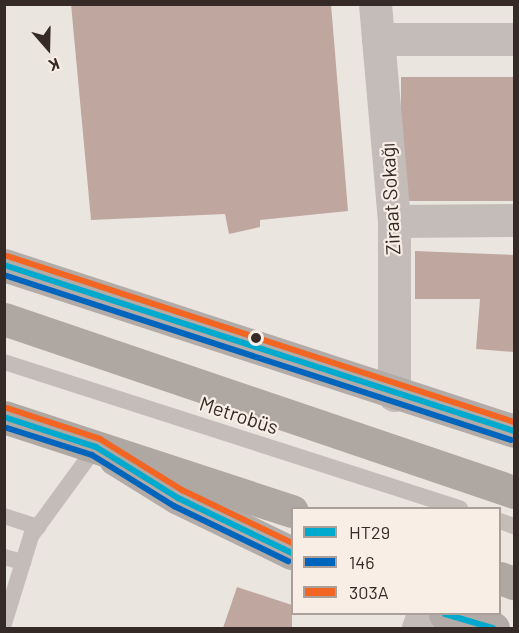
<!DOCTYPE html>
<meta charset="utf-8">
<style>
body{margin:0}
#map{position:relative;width:519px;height:633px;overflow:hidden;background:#ebe5df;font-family:Barlow,sans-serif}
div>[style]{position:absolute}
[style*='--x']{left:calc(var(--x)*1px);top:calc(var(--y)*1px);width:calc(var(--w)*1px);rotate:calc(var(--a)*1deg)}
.building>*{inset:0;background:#bfa7a0;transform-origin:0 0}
.service>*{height:16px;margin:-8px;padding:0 8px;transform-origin:8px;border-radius:8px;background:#c4bcb8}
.minor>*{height:33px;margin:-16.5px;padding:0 16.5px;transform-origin:16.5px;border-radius:16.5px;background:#c4bcb8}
.primary>*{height:33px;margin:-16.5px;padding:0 16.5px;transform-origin:16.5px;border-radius:16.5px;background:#b3aba7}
.trunk>*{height:33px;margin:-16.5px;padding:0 16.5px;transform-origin:16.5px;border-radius:16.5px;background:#aea7a2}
.bus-1>*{height:6px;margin:-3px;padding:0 3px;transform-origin:3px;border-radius:3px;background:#00a9ce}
.bus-2>*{height:6px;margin:-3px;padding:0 3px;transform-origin:3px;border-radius:3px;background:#0065bd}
.bus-3>*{height:6px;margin:-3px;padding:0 3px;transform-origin:3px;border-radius:3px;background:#f26522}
.dots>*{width:16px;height:16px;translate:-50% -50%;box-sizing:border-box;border:3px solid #f9eee5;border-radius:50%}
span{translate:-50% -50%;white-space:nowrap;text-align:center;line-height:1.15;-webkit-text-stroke:4.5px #f9eee5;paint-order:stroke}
.street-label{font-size:20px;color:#352a26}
.frame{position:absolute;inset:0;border:6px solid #352a26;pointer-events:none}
.legend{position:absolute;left:291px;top:507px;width:210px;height:108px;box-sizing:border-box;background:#f9eee5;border:2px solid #aba099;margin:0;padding:8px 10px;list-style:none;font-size:18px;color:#352a26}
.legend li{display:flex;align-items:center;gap:12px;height:30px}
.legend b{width:30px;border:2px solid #aba099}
.north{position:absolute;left:18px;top:18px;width:60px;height:60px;-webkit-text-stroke:4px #f9eee5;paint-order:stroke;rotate:160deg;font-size:16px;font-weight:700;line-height:24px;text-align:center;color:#352a26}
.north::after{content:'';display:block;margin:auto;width:21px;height:27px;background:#352a26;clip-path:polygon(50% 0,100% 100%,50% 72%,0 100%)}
</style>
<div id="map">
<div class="building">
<div style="clip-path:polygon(71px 4px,331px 4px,348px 211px,260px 220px,260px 227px,229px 234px,225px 214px,91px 220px)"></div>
<div style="left:514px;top:77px;width:124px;height:113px;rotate:90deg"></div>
<div style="clip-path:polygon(415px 251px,514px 255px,514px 352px,476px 349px,480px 299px,415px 299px)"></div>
<div style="clip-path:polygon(237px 587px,292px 605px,292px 628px,223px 628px)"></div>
</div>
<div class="service">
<div style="--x:4;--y:362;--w:479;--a:17.8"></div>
<div style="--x:4;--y:516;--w:36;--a:18"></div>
<div style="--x:500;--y:521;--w:15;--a:20"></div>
<div style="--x:4;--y:557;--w:20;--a:15"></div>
<div style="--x:4;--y:624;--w:92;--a:-72.9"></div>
<div style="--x:31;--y:536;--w:110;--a:-53.9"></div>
</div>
<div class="minor">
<div style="--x:375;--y:4;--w:218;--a:85"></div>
<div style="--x:394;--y:221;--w:174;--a:90"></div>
<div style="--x:378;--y:39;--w:136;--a:0"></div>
<div style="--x:394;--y:221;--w:120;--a:-0.5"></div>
<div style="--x:418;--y:628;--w:15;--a:-70"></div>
</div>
<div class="primary">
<div style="--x:4;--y:265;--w:536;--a:18.03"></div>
<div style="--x:115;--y:459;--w:74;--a:31.8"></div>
<div style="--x:178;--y:498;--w:127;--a:25.8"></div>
<div style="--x:445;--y:614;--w:50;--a:16.3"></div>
</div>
<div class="trunk">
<div style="--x:4;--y:319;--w:539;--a:18.74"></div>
<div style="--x:4;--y:417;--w:303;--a:18.1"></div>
<div style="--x:500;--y:578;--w:15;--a:20"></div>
</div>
<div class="bus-1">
<div style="--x:4;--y:265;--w:536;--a:18.03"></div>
<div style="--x:4;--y:417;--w:97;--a:18.1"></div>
<div style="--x:96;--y:447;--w:97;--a:31.9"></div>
<div style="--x:178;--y:498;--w:127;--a:25.8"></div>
<div style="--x:445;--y:614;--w:50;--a:16.3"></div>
</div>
<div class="bus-2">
<div style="--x:4;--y:275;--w:533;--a:18.03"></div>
<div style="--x:4;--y:427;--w:92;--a:17.7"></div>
<div style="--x:92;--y:455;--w:97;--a:31.9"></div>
<div style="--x:174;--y:506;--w:127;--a:25.8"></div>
</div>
<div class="bus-3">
<div style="--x:7;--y:256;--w:533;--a:18.13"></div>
<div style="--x:7;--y:408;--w:98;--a:18.4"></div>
<div style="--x:100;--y:439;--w:97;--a:31.9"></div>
<div style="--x:182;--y:490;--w:122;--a:25.7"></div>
</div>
<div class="dots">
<div style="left:256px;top:338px;background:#352a26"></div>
</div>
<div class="street-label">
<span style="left:390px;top:199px;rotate:-93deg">Ziraat Sokağı</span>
<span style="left:239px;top:415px;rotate:18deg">Metrobüs</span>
</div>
<div class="frame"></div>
<ul class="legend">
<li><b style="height:8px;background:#00a9ce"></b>HT29</li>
<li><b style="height:8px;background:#0065bd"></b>146</li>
<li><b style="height:8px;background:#f26522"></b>303A</li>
</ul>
<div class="north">K</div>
</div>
